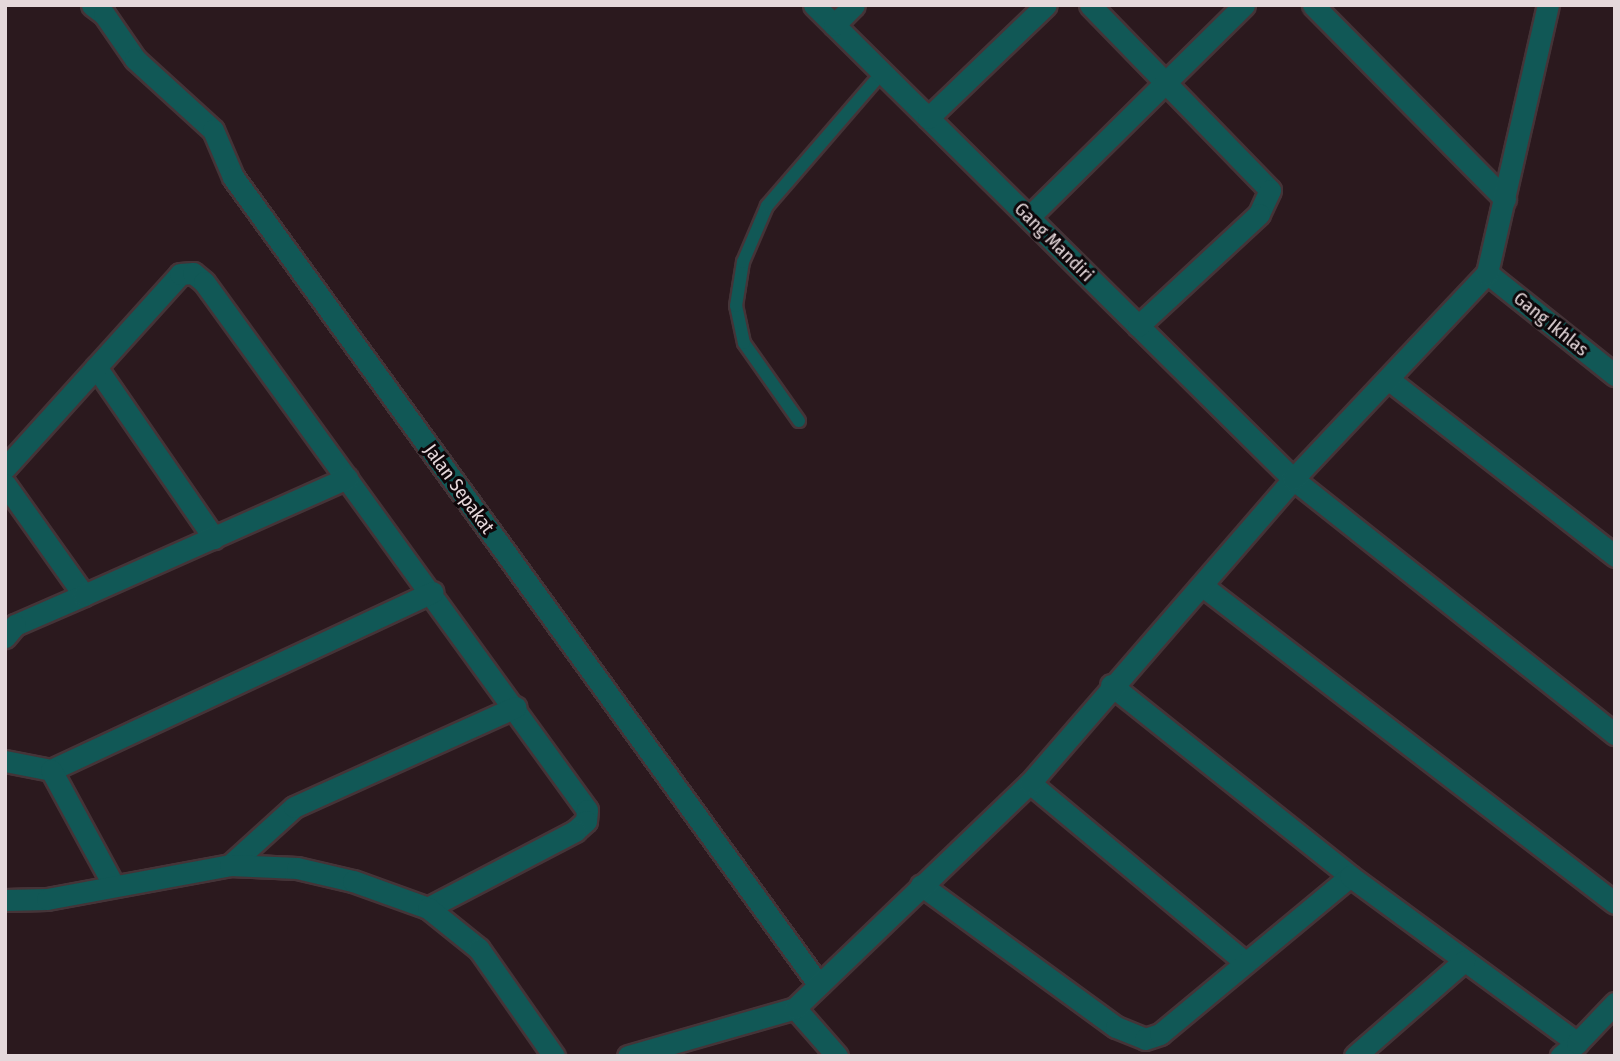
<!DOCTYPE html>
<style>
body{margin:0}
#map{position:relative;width:1620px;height:1061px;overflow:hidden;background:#2b191e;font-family:"Fira Sans Condensed",sans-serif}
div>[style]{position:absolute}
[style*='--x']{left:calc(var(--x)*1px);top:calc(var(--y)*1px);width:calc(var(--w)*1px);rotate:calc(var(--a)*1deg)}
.roads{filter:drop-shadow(2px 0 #453438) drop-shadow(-2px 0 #453438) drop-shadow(0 2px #453438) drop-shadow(0 -2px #453438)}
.lane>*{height:12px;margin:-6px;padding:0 6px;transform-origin:6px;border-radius:6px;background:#115856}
.street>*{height:21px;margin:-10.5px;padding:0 10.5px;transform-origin:10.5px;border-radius:10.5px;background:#115856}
span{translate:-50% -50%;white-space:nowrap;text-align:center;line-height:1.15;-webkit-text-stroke:6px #0e0609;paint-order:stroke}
.street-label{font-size:19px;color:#e5d8db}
.frame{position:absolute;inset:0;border:7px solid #e5d8db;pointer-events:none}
</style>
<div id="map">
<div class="roads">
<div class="lane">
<div style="--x:799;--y:421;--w:95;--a:-125.2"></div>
<div style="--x:744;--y:343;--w:38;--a:-102"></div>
<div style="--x:736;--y:306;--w:45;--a:-81"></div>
<div style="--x:743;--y:262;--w:61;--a:-66.8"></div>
<div style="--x:767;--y:206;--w:174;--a:-49.2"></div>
</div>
<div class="street">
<div style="--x:92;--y:5;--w:15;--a:37"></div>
<div style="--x:104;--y:14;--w:55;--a:55.4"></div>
<div style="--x:135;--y:59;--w:105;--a:42.3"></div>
<div style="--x:213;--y:130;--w:51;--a:66.9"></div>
<div style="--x:233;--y:177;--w:998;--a:54.05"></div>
<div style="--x:814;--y:5;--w:674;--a:44.7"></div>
<div style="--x:1293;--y:479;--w:411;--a:38.4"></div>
<div style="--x:1090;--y:5;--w:258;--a:45.8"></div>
<div style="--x:1270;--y:190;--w:26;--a:115"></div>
<div style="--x:1259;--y:214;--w:165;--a:137.2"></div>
<div style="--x:1313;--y:5;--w:273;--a:45.3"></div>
<div style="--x:834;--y:25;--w:28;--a:-45"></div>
<div style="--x:928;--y:118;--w:163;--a:-43.8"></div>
<div style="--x:1029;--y:217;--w:302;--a:-44.6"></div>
<div style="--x:1487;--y:273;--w:164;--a:38.6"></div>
<div style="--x:96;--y:367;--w:208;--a:55.4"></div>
<div style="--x:1388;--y:379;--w:288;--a:37.9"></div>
<div style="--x:5;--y:468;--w:261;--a:-47.9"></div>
<div style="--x:180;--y:274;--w:13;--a:-4"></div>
<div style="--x:193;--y:273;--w:14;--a:39"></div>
<div style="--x:204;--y:282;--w:652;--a:54.04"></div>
<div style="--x:587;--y:810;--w:11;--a:95"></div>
<div style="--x:586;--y:821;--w:15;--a:138"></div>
<div style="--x:575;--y:831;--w:166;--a:152.4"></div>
<div style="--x:5;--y:484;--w:136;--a:54.6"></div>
<div style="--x:84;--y:595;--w:75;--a:156.5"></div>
<div style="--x:15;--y:625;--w:16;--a:130"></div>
<div style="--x:1204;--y:587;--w:518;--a:37.56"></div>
<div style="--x:84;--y:595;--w:288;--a:-24"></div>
<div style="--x:1111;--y:685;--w:306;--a:38.6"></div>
<div style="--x:5;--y:761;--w:47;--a:11.1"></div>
<div style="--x:51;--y:770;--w:421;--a:-25"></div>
<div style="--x:51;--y:770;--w:132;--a:61.5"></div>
<div style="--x:1030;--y:783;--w:278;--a:39.8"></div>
<div style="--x:230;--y:865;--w:86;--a:-42.2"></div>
<div style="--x:294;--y:807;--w:243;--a:-24.3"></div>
<div style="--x:921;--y:885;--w:241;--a:36.1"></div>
<div style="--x:1116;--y:1027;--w:31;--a:22"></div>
<div style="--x:1145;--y:1039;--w:16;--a:-18"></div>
<div style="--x:1160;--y:1034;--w:247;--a:-39.7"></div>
<div style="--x:1350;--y:876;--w:282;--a:36.3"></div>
<div style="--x:1577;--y:1043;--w:21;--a:141"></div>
<div style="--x:5;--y:900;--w:42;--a:-1.4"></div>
<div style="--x:47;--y:899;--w:186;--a:-10.5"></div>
<div style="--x:230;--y:865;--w:67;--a:2.6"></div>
<div style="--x:297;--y:868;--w:57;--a:13.1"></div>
<div style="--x:353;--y:881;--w:80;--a:19.8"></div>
<div style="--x:428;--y:908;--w:65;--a:38.8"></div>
<div style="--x:479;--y:949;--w:131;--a:55"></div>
<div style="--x:795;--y:1008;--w:64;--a:48.8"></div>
<div style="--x:1577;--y:1043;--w:55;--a:-46.5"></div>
<div style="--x:628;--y:1056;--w:174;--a:-16"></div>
<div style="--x:795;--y:1008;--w:325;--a:-43.8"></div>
<div style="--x:1030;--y:783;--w:402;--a:-49.1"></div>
<div style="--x:1293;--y:479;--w:283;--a:-46.7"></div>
<div style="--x:1487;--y:273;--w:275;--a:-77.2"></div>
<div style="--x:1355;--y:1056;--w:145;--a:-41.1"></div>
</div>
</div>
<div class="street-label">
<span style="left:1054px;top:242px;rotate:45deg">Gang Mandiri</span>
<span style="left:1551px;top:324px;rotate:39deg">Gang Ikhlas</span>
<span style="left:459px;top:489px;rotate:54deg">Jalan Sepakat</span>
</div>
<div class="frame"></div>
</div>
